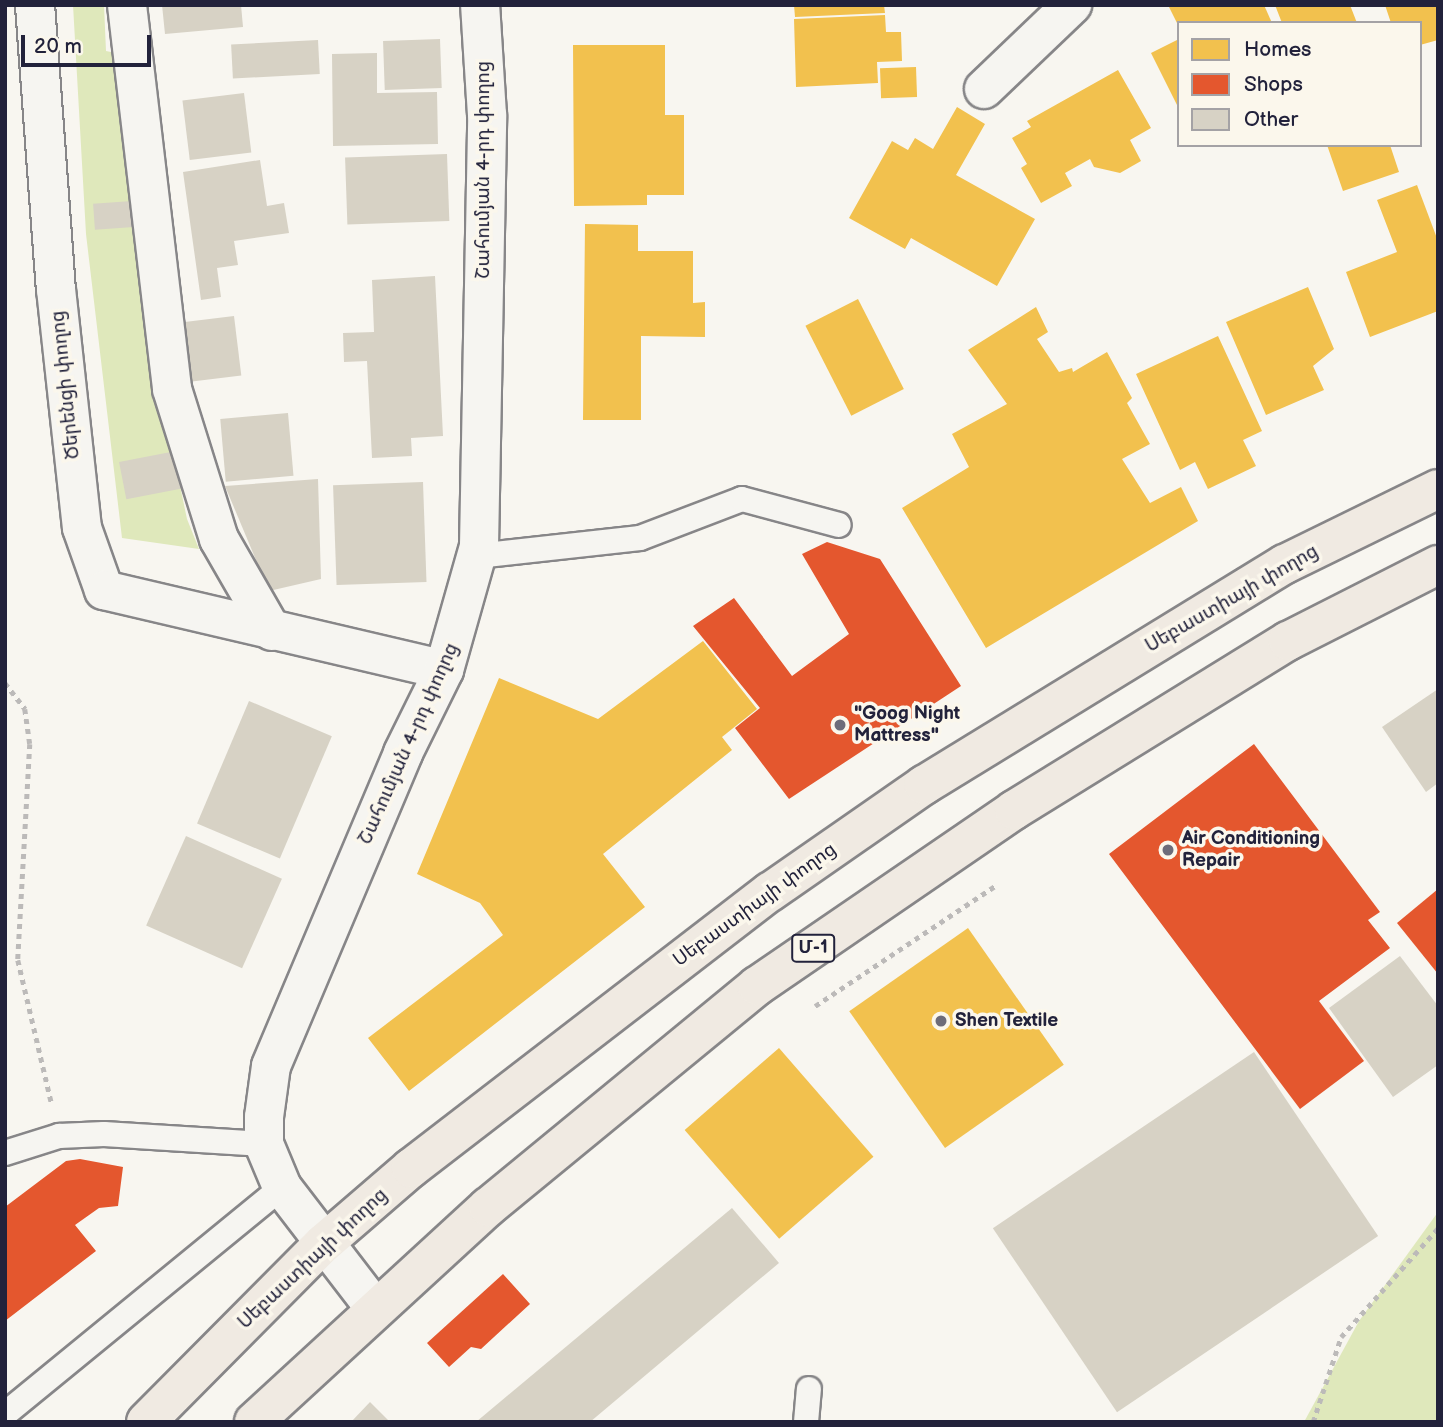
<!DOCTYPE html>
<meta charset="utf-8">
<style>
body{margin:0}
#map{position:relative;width:1443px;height:1427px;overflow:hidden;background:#f8f6f0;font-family:"Balsamiq Sans","Noto Sans Armenian",sans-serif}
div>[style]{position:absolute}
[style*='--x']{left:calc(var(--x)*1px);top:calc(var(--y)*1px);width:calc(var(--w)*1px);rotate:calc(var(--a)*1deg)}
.green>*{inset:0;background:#dfe8bb}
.homes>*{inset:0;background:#f2c14e;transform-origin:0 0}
.shops>*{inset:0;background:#e4572e}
.building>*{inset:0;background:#d7d2c5;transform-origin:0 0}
.path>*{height:4.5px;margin-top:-2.25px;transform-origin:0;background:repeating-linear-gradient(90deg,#bcbab9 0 5px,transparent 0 10px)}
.roads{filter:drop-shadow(2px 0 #878688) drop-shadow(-2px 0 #878688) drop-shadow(0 2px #878688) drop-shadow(0 -2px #878688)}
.service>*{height:24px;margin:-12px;padding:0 12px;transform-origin:12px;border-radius:12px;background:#f6f5f1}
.minor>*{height:38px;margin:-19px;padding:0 19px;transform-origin:19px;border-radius:19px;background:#f6f5f1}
.primary>*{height:38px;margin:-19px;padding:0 19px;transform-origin:19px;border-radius:19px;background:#f0eae2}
.dots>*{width:19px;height:19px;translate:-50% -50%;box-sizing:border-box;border:4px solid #fbf7ec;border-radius:50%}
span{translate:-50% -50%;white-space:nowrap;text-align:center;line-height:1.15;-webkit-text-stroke:7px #fbf7ec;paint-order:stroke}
.shield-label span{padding:2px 5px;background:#fbf7ec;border:2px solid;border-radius:5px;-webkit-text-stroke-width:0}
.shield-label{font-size:18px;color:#22223b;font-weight:700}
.street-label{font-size:19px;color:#22223b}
.poi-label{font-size:19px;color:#22223b;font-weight:700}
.left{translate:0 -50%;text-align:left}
.frame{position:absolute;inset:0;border:7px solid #22223b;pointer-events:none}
.legend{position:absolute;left:1177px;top:21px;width:245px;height:126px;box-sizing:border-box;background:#fbf7ec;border:2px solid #a4a2a5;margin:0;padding:9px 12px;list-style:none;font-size:21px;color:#22223b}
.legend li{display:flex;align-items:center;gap:14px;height:35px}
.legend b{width:35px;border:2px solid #a4a2a5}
.scale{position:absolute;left:21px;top:35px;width:130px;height:32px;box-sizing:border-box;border:4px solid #22223b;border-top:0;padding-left:9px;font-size:21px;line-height:24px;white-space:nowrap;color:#22223b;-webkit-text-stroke:5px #fbf7ec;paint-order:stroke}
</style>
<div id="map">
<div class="green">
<div style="clip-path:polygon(73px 5px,104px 5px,106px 51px,121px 54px,142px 306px,187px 519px,199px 549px,122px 538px,86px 234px)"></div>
<div style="clip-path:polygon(1438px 1212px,1438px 1422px,1304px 1422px,1359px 1321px)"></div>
</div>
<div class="homes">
<div style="clip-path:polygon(794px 5px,884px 5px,885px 13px,795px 17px)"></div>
<div style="clip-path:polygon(1168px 5px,1264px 5px,1272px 23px,1177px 23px)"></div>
<div style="clip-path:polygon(1275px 5px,1350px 5px,1357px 23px,1282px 23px)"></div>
<div style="clip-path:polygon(1385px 5px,1438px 5px,1438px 40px,1420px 45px,1420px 23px,1391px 23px)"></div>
<div style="clip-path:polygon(885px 15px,886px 32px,901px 32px,902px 61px,877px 62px,878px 83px,796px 87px,794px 19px)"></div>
<div style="clip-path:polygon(1179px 39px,1179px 109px,1151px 53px)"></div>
<div style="clip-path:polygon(573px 45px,665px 45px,665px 115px,684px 115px,684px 195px,647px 195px,647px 205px,574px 206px)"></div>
<div style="left:916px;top:67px;width:30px;height:36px;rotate:88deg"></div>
<div style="clip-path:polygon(1118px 70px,1151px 128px,1130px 140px,1141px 161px,1120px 173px,1094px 167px,1090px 159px,1065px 173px,1072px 186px,1041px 203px,1021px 168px,1027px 164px,1012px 138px,1031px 127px,1027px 121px)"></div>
<div style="clip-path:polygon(957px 107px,985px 124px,956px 175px,1035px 219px,997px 286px,911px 238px,905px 249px,849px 218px,892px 141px,908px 150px,915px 138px,933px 149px)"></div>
<div style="clip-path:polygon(1327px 145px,1390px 145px,1399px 172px,1343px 191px)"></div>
<div style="clip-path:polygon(1417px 185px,1438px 241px,1438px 311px,1370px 337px,1346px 272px,1397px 252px,1377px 200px)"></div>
<div style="clip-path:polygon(585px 224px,638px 225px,638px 251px,693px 251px,693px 303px,705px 302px,705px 337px,641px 336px,641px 420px,583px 420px)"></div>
<div style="clip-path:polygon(1308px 287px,1334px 349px,1313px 366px,1324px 390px,1266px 415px,1226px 322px)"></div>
<div style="left:858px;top:299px;width:101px;height:59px;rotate:63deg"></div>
<div style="clip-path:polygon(1036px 307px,1048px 332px,1037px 339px,1059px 372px,1072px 368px,1073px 372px,1107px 352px,1132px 398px,1127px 403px,1150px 444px,1122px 459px,1150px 503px,1181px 487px,1198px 521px,986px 648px,902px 508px,969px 467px,952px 434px,1007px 404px,968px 350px)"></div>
<div style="clip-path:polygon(1218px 336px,1262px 431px,1243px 440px,1256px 466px,1208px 489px,1195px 462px,1180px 470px,1136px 374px)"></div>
<div style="clip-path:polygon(703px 641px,757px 709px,722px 737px,732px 750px,603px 854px,645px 907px,409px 1091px,368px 1038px,503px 935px,480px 903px,417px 874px,499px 678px,598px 719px)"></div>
<div style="left:968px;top:928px;width:167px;height:145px;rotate:55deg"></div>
<div style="left:779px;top:1048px;width:144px;height:125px;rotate:49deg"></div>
</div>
<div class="shops">
<div style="clip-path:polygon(827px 542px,880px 559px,961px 686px,789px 799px,735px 728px,760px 708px,693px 626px,734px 598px,792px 676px,849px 634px,802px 554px)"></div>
<div style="clip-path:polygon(1254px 744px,1380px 912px,1368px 920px,1390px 948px,1319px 1001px,1364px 1061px,1300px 1109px,1109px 854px)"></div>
<div style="clip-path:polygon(1438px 889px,1438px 974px,1397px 923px)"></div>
<div style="clip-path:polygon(80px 1159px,123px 1167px,118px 1206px,99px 1208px,75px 1225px,96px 1251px,5px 1321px,5px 1207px,66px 1161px)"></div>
<div style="clip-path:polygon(503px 1274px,530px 1304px,481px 1349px,471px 1347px,449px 1367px,427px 1343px)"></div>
</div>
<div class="building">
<div style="clip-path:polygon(162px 5px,241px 5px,243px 27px,165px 34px)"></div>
<div style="left:440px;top:39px;width:49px;height:57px;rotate:88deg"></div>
<div style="left:318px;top:40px;width:34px;height:87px;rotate:87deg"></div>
<div style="clip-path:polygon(377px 53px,377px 93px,437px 92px,438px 144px,333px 146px,332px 54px)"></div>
<div style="left:244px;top:93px;width:60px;height:62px;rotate:83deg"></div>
<div style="left:447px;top:154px;width:67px;height:102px;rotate:88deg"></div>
<div style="clip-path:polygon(260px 160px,267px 206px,284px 203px,289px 233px,234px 241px,238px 265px,217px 268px,221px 297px,201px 300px,183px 172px)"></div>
<div style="left:132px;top:201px;width:26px;height:39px;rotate:86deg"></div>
<div style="clip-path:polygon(435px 276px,443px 436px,411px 438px,412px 456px,372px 458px,367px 361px,344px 362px,343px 333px,374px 332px,372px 280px)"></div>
<div style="left:234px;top:316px;width:60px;height:64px;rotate:83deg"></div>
<div style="left:288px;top:413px;width:63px;height:68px;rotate:85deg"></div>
<div style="left:176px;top:451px;width:38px;height:58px;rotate:79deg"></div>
<div style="clip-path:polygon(318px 479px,321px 579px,269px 591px,225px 486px)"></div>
<div style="left:423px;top:482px;width:100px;height:90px;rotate:88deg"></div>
<div style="clip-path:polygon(1438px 689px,1438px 783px,1426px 792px,1382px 727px)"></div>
<div style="left:249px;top:701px;width:90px;height:133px;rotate:23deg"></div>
<div style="left:186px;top:836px;width:105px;height:98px;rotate:24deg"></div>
<div style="clip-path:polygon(1400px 956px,1438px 1006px,1438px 1065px,1393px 1097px,1329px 1008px)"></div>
<div style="left:1254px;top:1052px;width:222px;height:315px;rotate:56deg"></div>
<div style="clip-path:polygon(732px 1208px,779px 1263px,590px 1422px,476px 1422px)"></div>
<div style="clip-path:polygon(370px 1402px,390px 1422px,351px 1422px)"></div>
</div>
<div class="path">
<div style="--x:5;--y:683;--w:33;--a:52"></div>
<div style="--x:25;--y:709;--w:35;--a:82"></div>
<div style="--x:30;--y:744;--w:216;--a:93.2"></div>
<div style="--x:18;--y:960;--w:149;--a:76.8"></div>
<div style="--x:815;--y:1006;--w:216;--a:-33.7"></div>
<div style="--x:1313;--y:1422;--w:89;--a:-71.8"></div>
<div style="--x:1341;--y:1337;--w:146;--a:-48.3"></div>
</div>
<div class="roads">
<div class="service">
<div style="--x:477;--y:556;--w:164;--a:-6.3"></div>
<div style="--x:640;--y:538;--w:109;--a:-20.9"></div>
<div style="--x:742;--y:499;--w:100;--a:15"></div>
<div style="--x:5;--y:1153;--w:57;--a:-17.5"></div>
<div style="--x:59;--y:1136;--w:45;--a:-2.5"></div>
<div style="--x:104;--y:1134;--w:160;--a:3.6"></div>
<div style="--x:5;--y:1414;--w:358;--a:-39.3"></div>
<div style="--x:806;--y:1422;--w:33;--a:-85"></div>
</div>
<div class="minor">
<div style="--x:35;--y:5;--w:285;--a:85.8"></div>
<div style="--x:56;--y:289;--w:240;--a:83.8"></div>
<div style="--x:82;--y:528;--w:66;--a:70.5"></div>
<div style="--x:104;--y:590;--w:349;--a:13.2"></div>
<div style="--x:127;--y:5;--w:387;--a:83.3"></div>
<div style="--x:172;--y:389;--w:157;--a:72.6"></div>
<div style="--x:219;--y:539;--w:106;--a:60.1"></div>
<div style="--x:984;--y:89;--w:122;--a:-43.7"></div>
<div style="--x:374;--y:1307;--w:151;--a:-127.5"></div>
<div style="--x:282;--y:1187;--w:47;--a:-112.7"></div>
<div style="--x:264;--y:1144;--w:27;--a:-90"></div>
<div style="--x:264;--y:1117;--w:51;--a:-82.2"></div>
<div style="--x:271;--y:1066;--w:340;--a:-67.1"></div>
<div style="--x:403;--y:753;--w:93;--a:-63.7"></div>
<div style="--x:444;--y:670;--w:129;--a:-74.2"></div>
<div style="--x:479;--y:546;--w:431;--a:-88.9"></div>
<div style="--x:487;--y:115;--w:110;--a:-93.6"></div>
</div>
<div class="primary">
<div style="--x:146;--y:1422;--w:252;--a:-45.2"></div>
<div style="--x:324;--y:1243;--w:115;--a:-40.8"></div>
<div style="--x:411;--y:1168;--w:453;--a:-37.6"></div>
<div style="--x:770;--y:892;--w:188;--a:-34.8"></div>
<div style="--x:924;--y:785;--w:423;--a:-31.5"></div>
<div style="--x:1285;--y:564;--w:170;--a:-26.1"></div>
<div style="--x:254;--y:1422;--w:318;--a:-42.6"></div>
<div style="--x:488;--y:1207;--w:348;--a:-39.4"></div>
<div style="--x:757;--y:986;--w:311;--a:-34.4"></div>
<div style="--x:1014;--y:810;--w:322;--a:-31.7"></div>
<div style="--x:1288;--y:641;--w:168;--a:-26.9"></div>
</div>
</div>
<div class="dots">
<div style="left:840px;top:725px;background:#6d6c7a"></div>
<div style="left:1168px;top:850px;background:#6d6c7a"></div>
<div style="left:941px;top:1021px;background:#6d6c7a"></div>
</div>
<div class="shield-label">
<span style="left:813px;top:948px">Մ-1</span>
</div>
<div class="street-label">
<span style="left:484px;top:170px;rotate:-90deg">Շահումյան 4-րդ փողոց</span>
<span style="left:66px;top:385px;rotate:-96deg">Ծերենցի փողոց</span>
<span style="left:1232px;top:599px;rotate:-30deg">Սեբաստիայի փողոց</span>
<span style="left:409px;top:744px;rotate:-66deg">Շահումյան 4-րդ փողոց</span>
<span style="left:755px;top:905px;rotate:-36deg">Սեբաստիայի փողոց</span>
<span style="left:313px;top:1259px;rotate:-43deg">Սեբաստիայի փողոց</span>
</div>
<div class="poi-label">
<span class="left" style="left:854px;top:725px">"Goog Night<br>Mattress"</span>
<span class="left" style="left:1182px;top:850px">Air Conditioning<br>Repair</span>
<span class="left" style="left:955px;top:1021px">Shen Textile</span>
</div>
<div class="frame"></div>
<ul class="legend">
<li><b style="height:19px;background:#f2c14e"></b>Homes</li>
<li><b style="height:19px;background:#e4572e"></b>Shops</li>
<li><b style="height:19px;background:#d7d2c5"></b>Other</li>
</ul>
<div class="scale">20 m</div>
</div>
